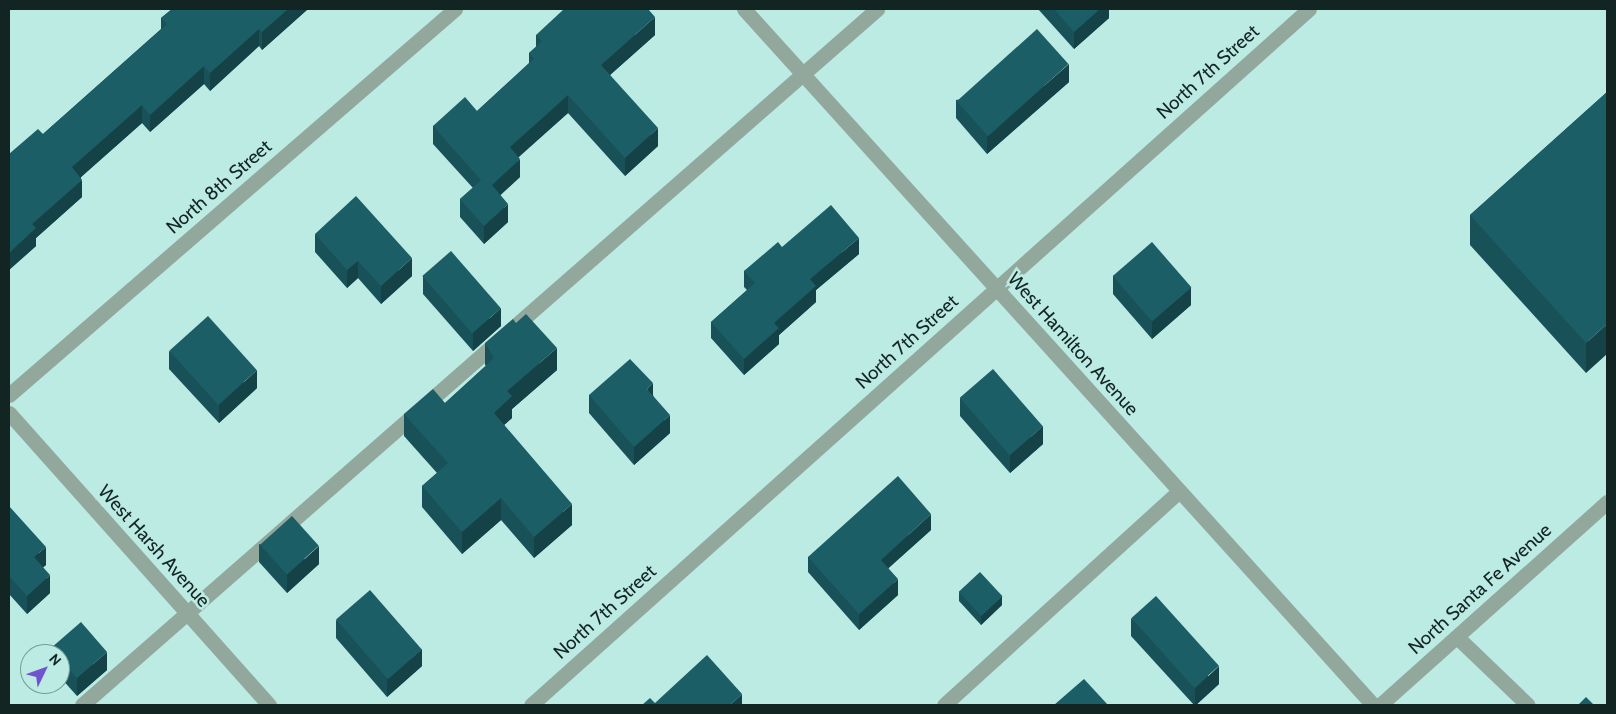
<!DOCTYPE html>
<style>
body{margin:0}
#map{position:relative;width:1616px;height:714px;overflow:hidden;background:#bcebe4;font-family:Cabin,sans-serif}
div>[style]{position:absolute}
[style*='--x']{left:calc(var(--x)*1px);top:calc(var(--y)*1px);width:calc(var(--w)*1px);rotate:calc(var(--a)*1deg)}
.service>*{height:15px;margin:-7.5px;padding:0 7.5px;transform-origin:7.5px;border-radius:7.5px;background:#92a89d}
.minor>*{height:15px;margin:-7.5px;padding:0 7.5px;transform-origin:7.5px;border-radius:7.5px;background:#92a89d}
.wall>*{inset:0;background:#185158}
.shaded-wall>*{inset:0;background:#144247}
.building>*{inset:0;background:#1c5e66;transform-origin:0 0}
span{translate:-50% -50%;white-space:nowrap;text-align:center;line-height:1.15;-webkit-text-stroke:5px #bcebe4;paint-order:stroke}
.street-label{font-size:19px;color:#132522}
.frame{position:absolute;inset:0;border:10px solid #132522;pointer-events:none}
.north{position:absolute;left:20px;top:644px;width:50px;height:50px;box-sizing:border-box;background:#bcebe4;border:1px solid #789c96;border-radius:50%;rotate:48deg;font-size:14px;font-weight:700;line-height:20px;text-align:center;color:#132522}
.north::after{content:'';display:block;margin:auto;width:18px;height:22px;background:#6f54ce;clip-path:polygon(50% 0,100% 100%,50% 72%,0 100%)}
</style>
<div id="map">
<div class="service">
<div style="--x:1457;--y:637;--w:98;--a:43.8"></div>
<div style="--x:82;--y:705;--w:1057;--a:-41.2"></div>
<div style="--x:944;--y:705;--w:318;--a:-42.3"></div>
</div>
<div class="minor">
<div style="--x:744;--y:9;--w:938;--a:47.89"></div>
<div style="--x:9;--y:395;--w:590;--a:-40.88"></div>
<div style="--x:9;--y:413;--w:391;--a:48.3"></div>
<div style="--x:531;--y:705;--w:1044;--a:-41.82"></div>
<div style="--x:1380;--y:705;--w:305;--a:-41.8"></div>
</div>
<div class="wall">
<div style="clip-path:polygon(172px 9px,308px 9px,262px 50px,259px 46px,210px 91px,204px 84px,150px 132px,142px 123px,81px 177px,82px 197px,36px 238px,36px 246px,9px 270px,43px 134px,161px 29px,161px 18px)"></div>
<div style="clip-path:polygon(1038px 9px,1109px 9px,1109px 18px,1074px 49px)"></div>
<div style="clip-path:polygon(536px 35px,655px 35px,610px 75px,658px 146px,625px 176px,568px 113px,518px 157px,520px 177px,500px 195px,508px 222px,484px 244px,460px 217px,460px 199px,473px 188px,433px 144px,433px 126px,477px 111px,529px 63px,529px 53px,536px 47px)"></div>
<div style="clip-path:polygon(1069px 82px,987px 154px,956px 118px,956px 100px)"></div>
<div style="clip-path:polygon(1607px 92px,1586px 373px,1470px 245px,1470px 215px)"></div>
<div style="clip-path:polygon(315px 234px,412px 276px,381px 304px,358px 278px,347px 288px,315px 252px)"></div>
<div style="clip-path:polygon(782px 247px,859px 254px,816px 290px,816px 302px,779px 335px,779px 344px,744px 375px,711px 338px,711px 322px,747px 290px,744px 287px,744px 271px)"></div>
<div style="clip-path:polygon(423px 276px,501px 326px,473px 351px,423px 294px)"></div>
<div style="clip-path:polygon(1113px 276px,1191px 305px,1152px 339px,1113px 294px)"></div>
<div style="clip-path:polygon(485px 343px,557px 370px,512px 409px,512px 418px,504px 425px,572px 525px,534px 558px,501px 520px,462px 554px,422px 507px,422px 486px,437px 473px,404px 436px,404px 414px,445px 403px,486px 366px,485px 365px)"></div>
<div style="clip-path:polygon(169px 351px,257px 388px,219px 423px,169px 369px)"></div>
<div style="clip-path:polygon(589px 395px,653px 395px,670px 433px,634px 465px,589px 413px)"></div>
<div style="clip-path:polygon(960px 398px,1043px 444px,1010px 473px,960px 416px)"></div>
<div style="clip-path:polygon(9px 506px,46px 565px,43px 567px,50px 593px,27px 614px,9px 594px)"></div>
<div style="clip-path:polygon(931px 530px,888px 568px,898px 595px,859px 630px,808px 572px,808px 557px)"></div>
<div style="clip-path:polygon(259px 544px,319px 564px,287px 593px,259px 562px)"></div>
<div style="clip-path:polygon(959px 592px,1002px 605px,981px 625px,959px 601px)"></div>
<div style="clip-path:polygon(1131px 618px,1219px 684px,1196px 705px,1194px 705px,1131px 636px)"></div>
<div style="clip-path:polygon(336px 620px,422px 666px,387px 697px,336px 638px)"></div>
<div style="clip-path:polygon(51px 648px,107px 670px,77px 696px,60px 677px,60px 654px,51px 654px)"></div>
</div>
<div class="shaded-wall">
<div style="clip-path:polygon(288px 9px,308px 9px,262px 50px,262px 32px)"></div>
<div style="clip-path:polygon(1100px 9px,1109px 9px,1109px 18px,1074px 49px,1074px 32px)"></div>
<div style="clip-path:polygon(655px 17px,655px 35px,601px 83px,601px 65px)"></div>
<div style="clip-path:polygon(259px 29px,259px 46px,210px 91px,210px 73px)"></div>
<div style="clip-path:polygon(1069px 64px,1069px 82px,987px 154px,987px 136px)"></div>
<div style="clip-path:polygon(204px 66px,204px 84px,150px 132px,150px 115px)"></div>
<div style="clip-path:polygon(568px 95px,568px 113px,510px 165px,510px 147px)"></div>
<div style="clip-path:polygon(142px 105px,142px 123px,72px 185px,72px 167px)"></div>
<div style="clip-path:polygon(658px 128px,658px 146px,625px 176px,625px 158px)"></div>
<div style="clip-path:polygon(520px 159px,520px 177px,492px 203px,492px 185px)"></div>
<div style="clip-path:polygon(82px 180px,82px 197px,36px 238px,36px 246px,9px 270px,9px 253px,32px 224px)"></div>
<div style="clip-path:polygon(508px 204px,508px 222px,484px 244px,484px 226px)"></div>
<div style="clip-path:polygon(859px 238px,859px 254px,816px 290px,816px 302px,779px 335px,779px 344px,744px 375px,744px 359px,810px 279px)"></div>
<div style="clip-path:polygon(412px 258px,412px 276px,381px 304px,381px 286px)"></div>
<div style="clip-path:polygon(358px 261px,358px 278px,347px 288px,347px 270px)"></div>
<div style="clip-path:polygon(1191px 287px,1191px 305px,1152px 339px,1152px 321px)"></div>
<div style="clip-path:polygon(501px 308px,501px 326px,473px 351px,473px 333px)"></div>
<div style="clip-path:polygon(1607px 324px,1607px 354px,1586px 373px,1586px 343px)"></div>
<div style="clip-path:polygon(557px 348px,557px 370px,512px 409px,512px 418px,494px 434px,494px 413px,507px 391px)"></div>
<div style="clip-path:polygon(257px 370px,257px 388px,219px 423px,219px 405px)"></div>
<div style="clip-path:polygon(653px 383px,653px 401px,647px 389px)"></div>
<div style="clip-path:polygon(670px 415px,670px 433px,634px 465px,634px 447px)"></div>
<div style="clip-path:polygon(1043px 426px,1043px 444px,1010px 473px,1010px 455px)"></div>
<div style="clip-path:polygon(501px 498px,501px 520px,462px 554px,462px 532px)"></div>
<div style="clip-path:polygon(572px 504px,572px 525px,534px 558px,534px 537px)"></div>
<div style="clip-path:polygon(931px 514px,931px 530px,881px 575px,881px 560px)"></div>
<div style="clip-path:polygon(319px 546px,319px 564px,287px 593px,287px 575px)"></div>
<div style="clip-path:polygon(46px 547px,46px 565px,34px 575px,34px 557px)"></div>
<div style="clip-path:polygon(50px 575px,50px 593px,27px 614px,27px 596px)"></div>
<div style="clip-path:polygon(898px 579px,898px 595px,859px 630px,859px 614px)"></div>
<div style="clip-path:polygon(1002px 596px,1002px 605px,981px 625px,981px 615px)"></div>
<div style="clip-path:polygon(422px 649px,422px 666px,387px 697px,387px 679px)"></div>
<div style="clip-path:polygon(107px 652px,107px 670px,77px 696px,77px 678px)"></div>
<div style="clip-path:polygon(1219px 666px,1219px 684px,1196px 705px,1195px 705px,1195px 689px)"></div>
<div style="clip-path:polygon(742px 694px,742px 705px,730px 705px)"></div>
</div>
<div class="building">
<div style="clip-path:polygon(172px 9px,288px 9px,262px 32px,259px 29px,210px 73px,204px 66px,150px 115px,142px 105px,72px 167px,82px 180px,32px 224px,36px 228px,9px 253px,9px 154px,38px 129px,43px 134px,167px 24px,161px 18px)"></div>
<div style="clip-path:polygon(564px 9px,648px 9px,655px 17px,601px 65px,658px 128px,625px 158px,568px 95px,510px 147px,520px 159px,492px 185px,508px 204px,484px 226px,460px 199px,481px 180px,433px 126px,465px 97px,477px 111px,534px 59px,529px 53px,542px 41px,536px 35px)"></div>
<div style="clip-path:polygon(1054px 9px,1100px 9px,1074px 32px)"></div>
<div style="left:1037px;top:29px;width:47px;height:108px;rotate:48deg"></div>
<div style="clip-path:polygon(1607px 92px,1607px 324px,1586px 343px,1470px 215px)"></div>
<div style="clip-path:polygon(356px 196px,412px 258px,381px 286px,358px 261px,347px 270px,315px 234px)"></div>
<div style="clip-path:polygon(831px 205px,859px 238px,810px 279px,816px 286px,774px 323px,779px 328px,744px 359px,711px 322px,755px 283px,744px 271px,778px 242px,782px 247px)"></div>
<div style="left:1152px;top:242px;width:60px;height:52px;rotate:49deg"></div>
<div style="left:451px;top:251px;width:76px;height:38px;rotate:49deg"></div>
<div style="clip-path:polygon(526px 314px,557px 348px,507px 391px,512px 396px,494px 413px,572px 504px,534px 537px,501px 498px,462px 532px,422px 486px,448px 463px,404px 414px,433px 389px,445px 403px,494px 358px,485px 343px,513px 319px,516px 323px)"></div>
<div style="left:208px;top:316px;width:73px;height:52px;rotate:48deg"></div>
<div style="clip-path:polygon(630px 359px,653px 383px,647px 389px,670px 415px,634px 447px,589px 395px)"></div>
<div style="left:993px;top:369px;width:76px;height:44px;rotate:49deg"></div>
<div style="clip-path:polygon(898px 476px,931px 514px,881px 560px,898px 579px,859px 614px,808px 557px)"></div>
<div style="clip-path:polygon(9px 506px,46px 547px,34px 557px,50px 575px,27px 596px,9px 576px)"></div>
<div style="left:292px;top:516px;width:40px;height:43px;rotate:48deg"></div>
<div style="left:980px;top:572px;width:33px;height:29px;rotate:47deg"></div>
<div style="left:370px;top:590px;width:79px;height:45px;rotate:49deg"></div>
<div style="left:1156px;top:596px;width:94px;height:33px;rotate:48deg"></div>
<div style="clip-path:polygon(81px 622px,107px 652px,77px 678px,60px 659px,60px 654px,56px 654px,51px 648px)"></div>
<div style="clip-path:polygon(707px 655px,742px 694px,730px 705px,642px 705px,650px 698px,655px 703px)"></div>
<div style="clip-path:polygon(1084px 679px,1108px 705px,1054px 705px)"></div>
<div style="clip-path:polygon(1586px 697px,1594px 705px,1578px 705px)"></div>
</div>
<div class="street-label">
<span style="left:1208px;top:72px;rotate:-42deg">North 7th Street</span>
<span style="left:219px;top:187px;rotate:-41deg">North 8th Street</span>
<span style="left:907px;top:342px;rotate:-42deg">North 7th Street</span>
<span style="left:1073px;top:344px;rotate:48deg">West Hamilton Avenue</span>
<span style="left:154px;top:546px;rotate:48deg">West Harsh Avenue</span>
<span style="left:1480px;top:589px;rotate:-42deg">North Santa Fe Avenue</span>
<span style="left:605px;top:612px;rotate:-42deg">North 7th Street</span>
</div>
<div class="frame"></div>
<div class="north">N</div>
</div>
